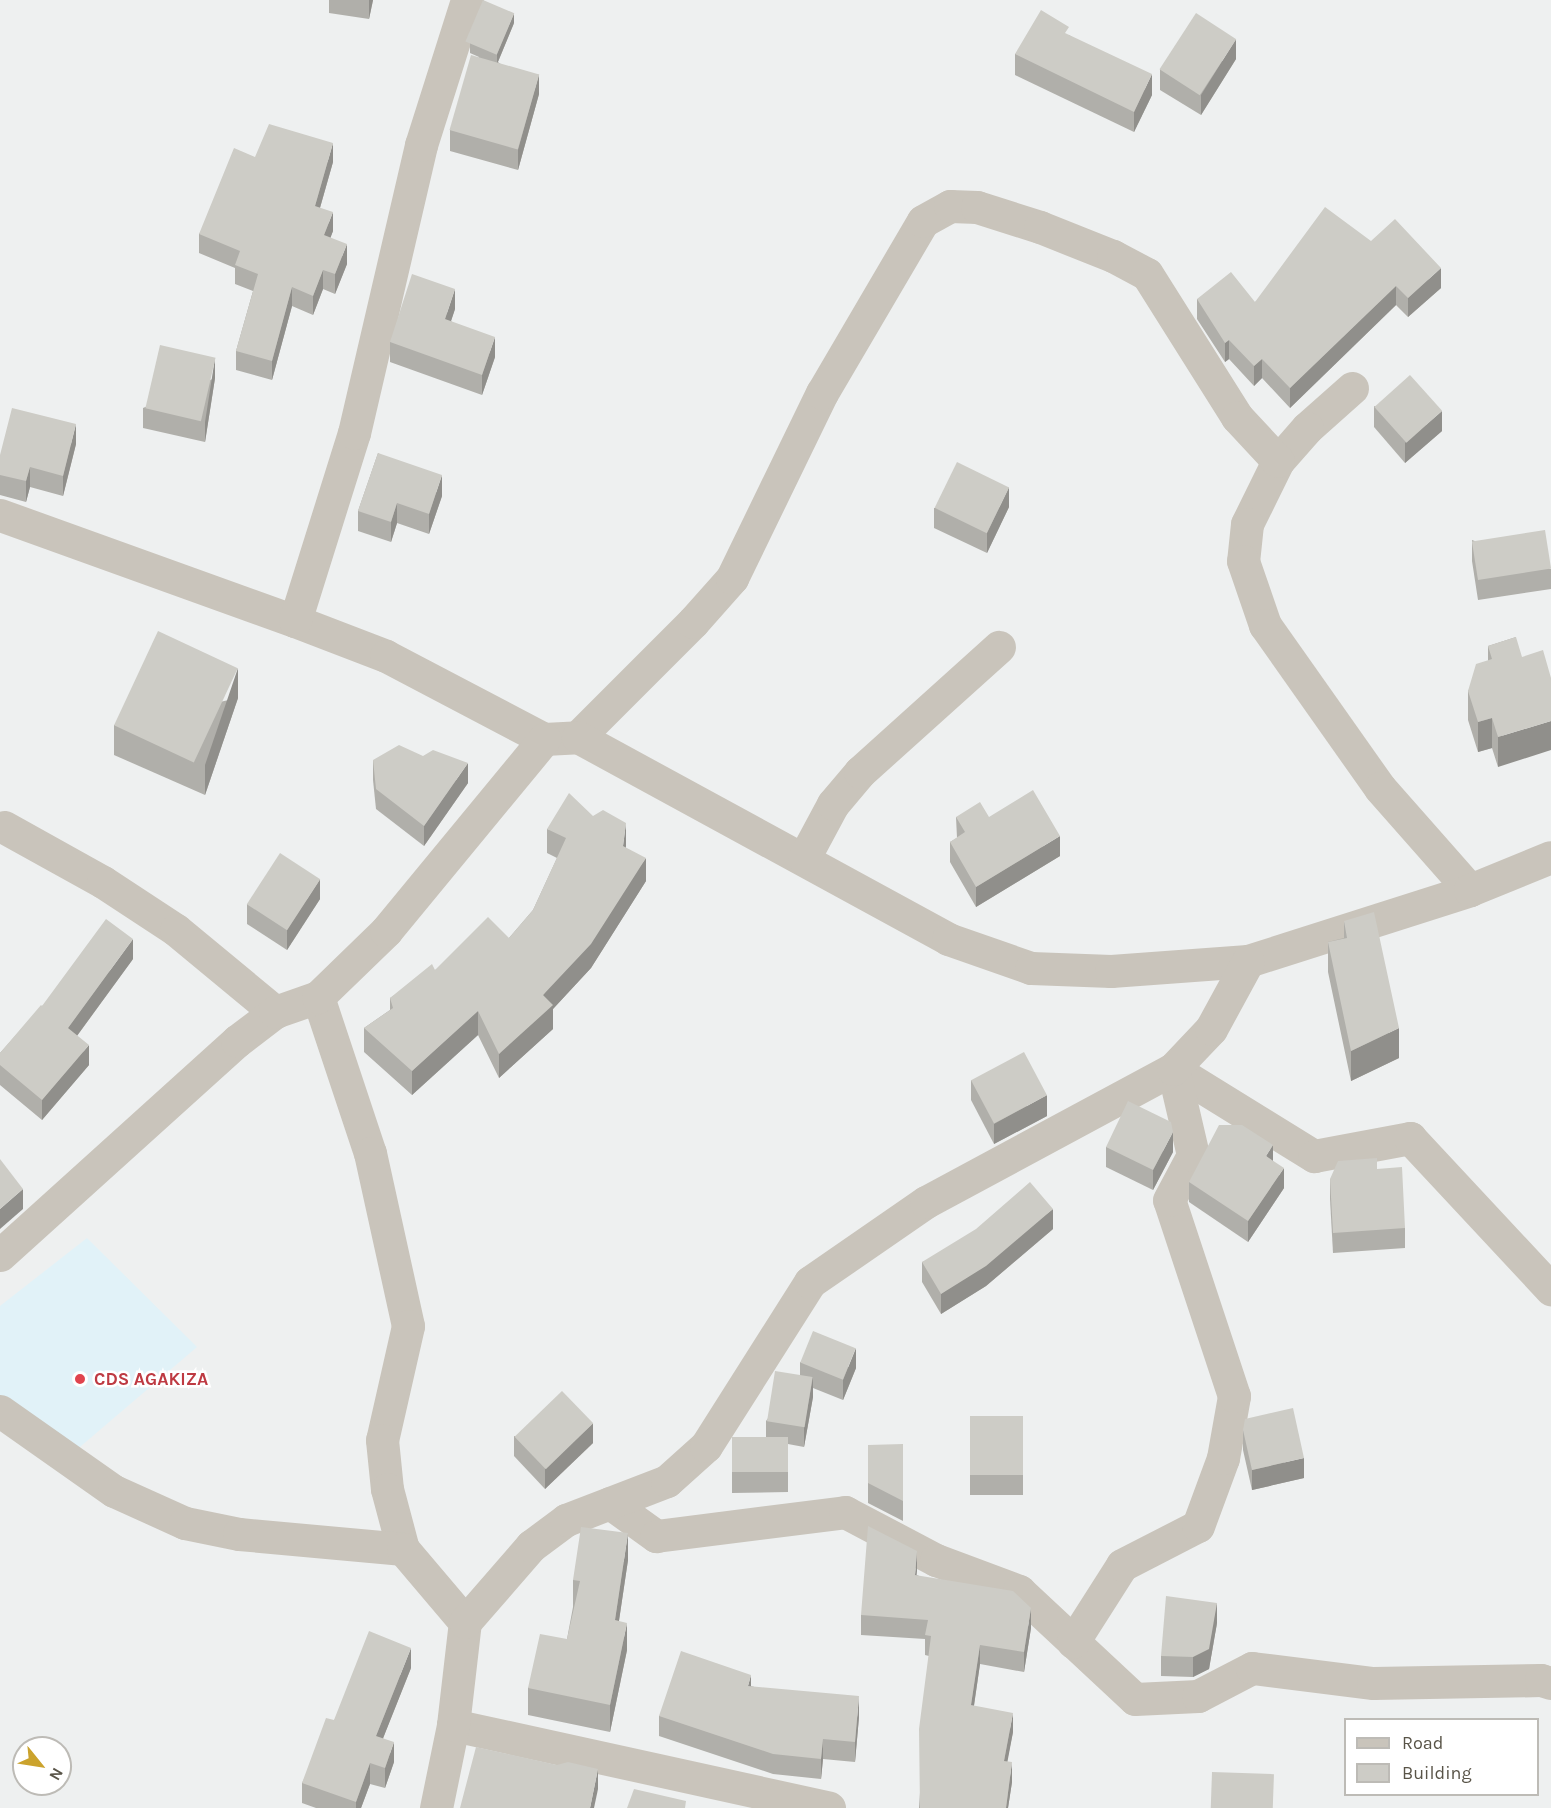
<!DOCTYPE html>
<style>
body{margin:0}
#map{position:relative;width:1551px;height:1808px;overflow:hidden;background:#eef0f0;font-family:Karla,sans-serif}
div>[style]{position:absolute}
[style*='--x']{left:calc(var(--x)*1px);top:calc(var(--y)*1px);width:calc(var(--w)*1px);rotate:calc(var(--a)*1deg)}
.medical>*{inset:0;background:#e1f2f8}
.street>*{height:33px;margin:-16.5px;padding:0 16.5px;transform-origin:16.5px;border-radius:16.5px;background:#c9c4bb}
.wall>*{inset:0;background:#b0afaa;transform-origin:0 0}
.shaded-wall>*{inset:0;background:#908f8b}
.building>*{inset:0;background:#cdccc6;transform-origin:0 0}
.dots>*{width:16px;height:16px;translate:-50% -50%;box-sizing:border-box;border:3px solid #fff;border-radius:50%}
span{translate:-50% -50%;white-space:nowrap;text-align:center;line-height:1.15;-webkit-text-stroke:5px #fff;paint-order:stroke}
.health-label{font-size:18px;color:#be3a42;font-weight:700}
.left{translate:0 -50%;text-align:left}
.legend{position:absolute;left:1344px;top:1718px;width:195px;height:78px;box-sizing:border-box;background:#fff;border:2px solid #bdbbb6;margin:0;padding:8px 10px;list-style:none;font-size:18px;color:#595448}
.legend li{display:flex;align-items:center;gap:12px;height:30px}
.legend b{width:30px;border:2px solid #bdbbb6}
.north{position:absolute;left:12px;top:1736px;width:60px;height:60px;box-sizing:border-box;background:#fff;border:2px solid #bdbbb6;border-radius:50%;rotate:120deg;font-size:16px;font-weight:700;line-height:24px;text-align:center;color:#595448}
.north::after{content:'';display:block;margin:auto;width:21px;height:27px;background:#cba32d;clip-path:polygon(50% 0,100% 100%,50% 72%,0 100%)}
</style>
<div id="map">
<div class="medical">
<div style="clip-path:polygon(87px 1238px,197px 1347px,67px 1458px,0 1411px,0 1306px)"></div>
</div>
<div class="street">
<div style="--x:1352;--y:388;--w:60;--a:138.4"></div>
<div style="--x:1307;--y:428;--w:44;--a:131.3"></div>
<div style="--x:1278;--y:461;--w:70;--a:116.2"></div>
<div style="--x:1247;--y:524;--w:37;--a:96"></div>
<div style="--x:1243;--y:561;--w:68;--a:71"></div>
<div style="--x:1265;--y:625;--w:199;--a:54.8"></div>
<div style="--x:1380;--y:788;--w:136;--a:48.6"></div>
<div style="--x:0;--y:515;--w:313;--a:19.8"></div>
<div style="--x:295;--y:621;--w:97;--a:21"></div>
<div style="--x:386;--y:656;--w:178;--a:27.7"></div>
<div style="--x:544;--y:739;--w:34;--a:-3"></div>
<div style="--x:578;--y:737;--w:163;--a:-45"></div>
<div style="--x:693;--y:622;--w:59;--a:-48.4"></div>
<div style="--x:732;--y:578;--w:206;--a:-64.1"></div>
<div style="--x:822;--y:393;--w:199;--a:-59.6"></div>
<div style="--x:923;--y:221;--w:31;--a:-29"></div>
<div style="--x:950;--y:206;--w:27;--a:2"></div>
<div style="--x:977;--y:207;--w:66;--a:17.6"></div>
<div style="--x:1040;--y:227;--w:79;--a:21.7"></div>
<div style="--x:1113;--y:256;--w:38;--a:28"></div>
<div style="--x:1147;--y:274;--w:169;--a:57.8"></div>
<div style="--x:1237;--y:417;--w:60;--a:47"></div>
<div style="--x:295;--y:621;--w:197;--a:-72.6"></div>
<div style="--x:354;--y:433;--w:296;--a:-76.9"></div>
<div style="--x:421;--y:145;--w:152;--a:-72.4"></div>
<div style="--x:578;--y:737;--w:422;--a:28.6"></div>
<div style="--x:948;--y:939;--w:88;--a:19.3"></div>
<div style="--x:1031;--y:968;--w:80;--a:2.1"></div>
<div style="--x:1111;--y:971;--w:137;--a:-4.2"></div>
<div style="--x:1248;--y:961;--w:233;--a:-17.7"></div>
<div style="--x:1470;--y:890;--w:87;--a:-22.2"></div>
<div style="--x:4;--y:827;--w:113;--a:29.1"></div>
<div style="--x:103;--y:882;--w:87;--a:33.3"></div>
<div style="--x:176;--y:930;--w:129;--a:39.6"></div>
<div style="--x:804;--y:858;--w:61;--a:-61.8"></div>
<div style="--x:833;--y:804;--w:42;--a:-49.8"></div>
<div style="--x:860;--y:772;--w:187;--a:-42"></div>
<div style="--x:318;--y:997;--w:164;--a:71.6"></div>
<div style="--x:370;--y:1153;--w:177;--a:77.6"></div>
<div style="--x:408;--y:1326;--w:117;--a:102.8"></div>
<div style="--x:382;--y:1440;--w:49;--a:84.2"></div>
<div style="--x:387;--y:1489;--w:62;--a:75.1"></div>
<div style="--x:1173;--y:1069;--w:166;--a:31.7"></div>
<div style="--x:1314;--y:1156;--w:98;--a:-10.6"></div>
<div style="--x:1410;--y:1138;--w:207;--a:47"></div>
<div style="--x:0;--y:1255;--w:319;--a:-42.1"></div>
<div style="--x:237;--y:1041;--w:48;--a:-37.3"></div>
<div style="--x:275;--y:1012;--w:46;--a:-19.2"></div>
<div style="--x:318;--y:997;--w:95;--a:-44.1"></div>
<div style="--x:386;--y:931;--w:249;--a:-50.5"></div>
<div style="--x:0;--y:1411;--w:139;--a:35.1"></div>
<div style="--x:114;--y:1491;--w:78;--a:24.3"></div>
<div style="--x:185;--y:1523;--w:55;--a:11.5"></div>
<div style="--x:239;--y:1534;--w:165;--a:5.2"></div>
<div style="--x:403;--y:1549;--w:96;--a:49.7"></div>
<div style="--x:610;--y:1503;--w:57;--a:35.7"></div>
<div style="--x:656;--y:1536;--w:191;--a:-7.2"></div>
<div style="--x:845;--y:1512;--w:103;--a:27.8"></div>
<div style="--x:936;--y:1560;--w:89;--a:20.5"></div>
<div style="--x:1019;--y:1591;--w:158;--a:43"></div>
<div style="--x:1135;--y:1699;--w:63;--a:-2.7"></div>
<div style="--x:1198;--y:1696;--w:61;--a:-27.4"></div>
<div style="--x:1252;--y:1668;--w:122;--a:7.1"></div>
<div style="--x:1373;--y:1683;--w:168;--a:-1"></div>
<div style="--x:1541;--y:1680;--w:10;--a:17"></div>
<div style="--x:1073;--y:1642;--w:91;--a:-57.5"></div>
<div style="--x:1122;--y:1565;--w:85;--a:-27.2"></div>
<div style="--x:1198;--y:1526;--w:72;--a:-69.8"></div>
<div style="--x:1223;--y:1458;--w:63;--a:-79.9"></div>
<div style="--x:1234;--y:1396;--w:206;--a:-108.3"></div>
<div style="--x:1169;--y:1200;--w:51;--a:-61.9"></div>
<div style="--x:1193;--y:1155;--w:88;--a:-103.1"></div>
<div style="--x:453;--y:1725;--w:385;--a:12.4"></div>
<div style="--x:436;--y:1808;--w:85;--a:-78.4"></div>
<div style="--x:453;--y:1725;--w:104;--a:-83.4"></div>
<div style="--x:465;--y:1622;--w:101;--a:-49"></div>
<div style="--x:531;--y:1546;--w:44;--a:-36.6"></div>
<div style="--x:566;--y:1520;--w:108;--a:-21.1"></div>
<div style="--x:667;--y:1481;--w:52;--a:-41.9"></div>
<div style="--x:706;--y:1446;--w:194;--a:-57.6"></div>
<div style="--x:810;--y:1282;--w:141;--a:-34.6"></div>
<div style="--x:926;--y:1202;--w:281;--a:-28.3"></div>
<div style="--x:1173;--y:1069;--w:55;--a:-46.5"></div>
<div style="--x:1211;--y:1029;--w:77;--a:-61.4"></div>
</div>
<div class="wall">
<div style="clip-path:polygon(329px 0,373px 0,369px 19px,329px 13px)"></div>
<div style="clip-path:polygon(514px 23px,498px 62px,539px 94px,518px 170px,450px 151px,450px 130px,479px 57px,470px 53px,470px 43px)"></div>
<div style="clip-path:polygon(1069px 35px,1152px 95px,1134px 132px,1015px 75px,1015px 54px)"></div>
<div style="clip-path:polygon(1236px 59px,1201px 115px,1160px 90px,1160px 69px)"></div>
<div style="clip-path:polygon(255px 157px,333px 162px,320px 208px,333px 231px,330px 238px,347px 264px,335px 294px,323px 289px,313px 315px,292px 306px,272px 380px,236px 370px,236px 351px,253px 291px,235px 284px,235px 268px,199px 253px,199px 234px)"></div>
<div style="clip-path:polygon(1371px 241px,1441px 288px,1408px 317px,1396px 305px,1290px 408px,1262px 378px,1254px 386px,1229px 359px,1225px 362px,1197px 319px,1197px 299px,1255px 302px)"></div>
<div style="clip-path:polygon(455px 309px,451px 321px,495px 357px,482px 395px,390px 362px,390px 342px)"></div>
<div style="clip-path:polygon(215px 378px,205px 442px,143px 428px,143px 408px)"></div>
<div style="clip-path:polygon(1374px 406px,1442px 431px,1405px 463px,1374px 427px)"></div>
<div style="clip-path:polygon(76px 444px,63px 496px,30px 487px,26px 502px,0 495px,0 455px)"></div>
<div style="clip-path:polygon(378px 453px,442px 496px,429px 534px,397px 523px,391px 542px,358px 531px,358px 511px)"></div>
<div style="clip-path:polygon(1009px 507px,987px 553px,934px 528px,934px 508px)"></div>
<div style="clip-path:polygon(1472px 540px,1551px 569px,1551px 589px,1478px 600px,1472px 561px)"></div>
<div style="clip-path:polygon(1516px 637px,1498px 767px,1492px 748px,1478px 752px,1468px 720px,1468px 691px,1488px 661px,1488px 646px)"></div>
<div style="clip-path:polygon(238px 698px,205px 795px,114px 755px,114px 725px)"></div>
<div style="clip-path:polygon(373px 760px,468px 783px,424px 846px,376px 809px,373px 780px)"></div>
<div style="clip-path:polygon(956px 817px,989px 817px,1060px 856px,976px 907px,950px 862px,950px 842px,957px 838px)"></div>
<div style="clip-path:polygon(547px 829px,626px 848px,646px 881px,591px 968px,553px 1009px,553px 1029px,499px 1078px,478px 1035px,412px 1095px,364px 1052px,364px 1028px,390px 1010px,390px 998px,435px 970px,509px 938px,533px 910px,557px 858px,547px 853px)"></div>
<div style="clip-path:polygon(320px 899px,287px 950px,247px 924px,247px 904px)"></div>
<div style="clip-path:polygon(1344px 921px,1399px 1058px,1351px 1081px,1328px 972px,1328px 942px,1344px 938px)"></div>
<div style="clip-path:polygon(133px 959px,77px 1036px,89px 1065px,42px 1120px,0 1085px,0 1053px,42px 1006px)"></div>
<div style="clip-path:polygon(971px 1080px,1047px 1116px,994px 1144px,971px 1100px)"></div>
<div style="clip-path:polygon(1106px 1147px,1173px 1152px,1153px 1190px,1106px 1167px)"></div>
<div style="clip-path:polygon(1273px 1161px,1284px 1188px,1248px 1242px,1189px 1202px,1189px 1182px)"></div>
<div style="clip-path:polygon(1377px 1169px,1405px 1228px,1405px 1248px,1333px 1253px,1330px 1199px,1330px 1179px)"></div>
<div style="clip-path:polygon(1053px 1229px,986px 1286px,941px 1314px,922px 1282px,922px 1262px)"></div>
<div style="clip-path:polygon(800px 1362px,856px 1368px,843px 1400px,813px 1388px,813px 1397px,804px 1447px,788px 1444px,788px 1492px,732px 1493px,732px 1438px,766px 1438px,766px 1421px,800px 1375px)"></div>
<div style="left:1023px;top:1416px;width:79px;height:53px;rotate:90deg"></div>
<div style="clip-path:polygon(1243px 1430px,1304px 1478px,1252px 1490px,1243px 1450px)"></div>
<div style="clip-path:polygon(514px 1436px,593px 1443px,545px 1489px,514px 1456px)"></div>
<div style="clip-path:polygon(903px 1444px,903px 1521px,868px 1503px,868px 1465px)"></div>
<div style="clip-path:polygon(628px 1560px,619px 1621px,627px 1650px,610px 1732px,528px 1715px,528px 1688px,567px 1639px,573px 1607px,573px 1580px)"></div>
<div style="clip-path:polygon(917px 1575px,1031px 1628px,1024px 1672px,980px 1664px,974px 1706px,1013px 1732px,1007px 1761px,1012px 1782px,1008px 1808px,919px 1808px,929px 1656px,925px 1655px,925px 1639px,861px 1635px,861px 1615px)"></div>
<div style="clip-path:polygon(1217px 1623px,1209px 1669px,1193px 1677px,1161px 1676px,1161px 1656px)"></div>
<div style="clip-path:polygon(411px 1668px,383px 1738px,394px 1762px,385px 1788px,370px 1784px,361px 1808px,316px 1808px,302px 1803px,302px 1783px,334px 1720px)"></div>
<div style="clip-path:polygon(751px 1686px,859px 1717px,855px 1762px,823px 1759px,821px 1779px,773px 1774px,659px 1736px,659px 1716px)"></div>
</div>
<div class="shaded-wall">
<div style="clip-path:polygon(369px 0,373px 0,369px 19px)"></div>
<div style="clip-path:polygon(514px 13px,514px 23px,497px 64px,497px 54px)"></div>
<div style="clip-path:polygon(1236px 39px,1236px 59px,1201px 115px,1201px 95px)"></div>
<div style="clip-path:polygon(539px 74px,539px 94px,518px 170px,518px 150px)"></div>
<div style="clip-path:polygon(1152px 74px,1152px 95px,1134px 132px,1134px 112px)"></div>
<div style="clip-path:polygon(333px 143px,333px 162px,315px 225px,315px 206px)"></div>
<div style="clip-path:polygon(333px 212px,333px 231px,324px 255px,324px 235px)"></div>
<div style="clip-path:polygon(347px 244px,347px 264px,335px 294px,335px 274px)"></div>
<div style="clip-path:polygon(1441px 268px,1441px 288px,1408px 317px,1408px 298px)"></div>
<div style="clip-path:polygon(323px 270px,323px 289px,313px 315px,313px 296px)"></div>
<div style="clip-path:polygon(1396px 286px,1396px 305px,1290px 408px,1290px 388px)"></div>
<div style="clip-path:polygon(292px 287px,292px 306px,272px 380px,272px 361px)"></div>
<div style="clip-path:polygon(455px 289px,455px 309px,445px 339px,445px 319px)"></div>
<div style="clip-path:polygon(495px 337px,495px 357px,482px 395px,482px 375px)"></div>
<div style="clip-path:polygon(1229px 340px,1229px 359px,1225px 362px,1225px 343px)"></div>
<div style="clip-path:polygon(215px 358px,215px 378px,205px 442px,205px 422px)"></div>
<div style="clip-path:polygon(1262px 359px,1262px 378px,1254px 386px,1254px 366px)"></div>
<div style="clip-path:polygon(1442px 411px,1442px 431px,1405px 463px,1405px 443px)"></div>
<div style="clip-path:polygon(76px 424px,76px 444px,63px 496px,63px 476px)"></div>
<div style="clip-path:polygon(30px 467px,30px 487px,26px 502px,26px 481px)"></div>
<div style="clip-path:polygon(442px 475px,442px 496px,429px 534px,429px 514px)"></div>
<div style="clip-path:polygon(1009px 487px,1009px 507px,987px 553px,987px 533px)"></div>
<div style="clip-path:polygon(397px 503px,397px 523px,391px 542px,391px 522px)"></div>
<div style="clip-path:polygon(238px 668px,238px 698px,205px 795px,205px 765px)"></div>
<div style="clip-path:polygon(1492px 718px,1492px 748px,1478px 752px,1478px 722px)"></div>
<div style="clip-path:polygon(1551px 721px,1551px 750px,1498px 767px,1498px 737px)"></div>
<div style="clip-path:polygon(468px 763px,468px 783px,424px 846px,424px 826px)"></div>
<div style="clip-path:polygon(626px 823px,626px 846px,623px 870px,623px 846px)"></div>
<div style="clip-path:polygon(1060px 836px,1060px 856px,976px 907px,976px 887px)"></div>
<div style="clip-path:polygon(646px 858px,646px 881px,591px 968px,553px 1009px,553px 1029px,499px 1078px,499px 1054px)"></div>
<div style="clip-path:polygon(320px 879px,320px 899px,287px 950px,287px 930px)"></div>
<div style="clip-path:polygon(133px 939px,133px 959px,68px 1048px,68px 1028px)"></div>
<div style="clip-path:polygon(478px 1011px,478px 1035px,412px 1095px,412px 1071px)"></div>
<div style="clip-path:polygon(1399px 1028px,1399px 1058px,1351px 1081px,1351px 1051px)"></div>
<div style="clip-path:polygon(89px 1045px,89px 1065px,42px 1120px,42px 1100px)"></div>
<div style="clip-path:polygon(1047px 1095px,1047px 1116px,994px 1144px,994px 1124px)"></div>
<div style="clip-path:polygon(1173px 1132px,1173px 1152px,1153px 1190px,1153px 1170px)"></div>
<div style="clip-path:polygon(1273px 1145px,1273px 1165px,1266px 1156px)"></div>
<div style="clip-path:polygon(1284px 1168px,1284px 1188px,1248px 1242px,1248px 1221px)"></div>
<div style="clip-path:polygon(23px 1189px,23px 1209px,0 1229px,0 1209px)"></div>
<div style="clip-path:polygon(1053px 1209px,1053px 1229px,986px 1286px,941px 1314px,941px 1294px)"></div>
<div style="clip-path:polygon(856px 1348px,856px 1368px,843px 1400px,843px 1380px)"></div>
<div style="clip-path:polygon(813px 1377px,813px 1397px,804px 1447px,804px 1427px)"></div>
<div style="clip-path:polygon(593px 1423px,593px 1443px,545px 1489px,545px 1468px)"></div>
<div style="clip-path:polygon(1304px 1458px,1304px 1478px,1252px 1490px,1252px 1470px)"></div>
<div style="clip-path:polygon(628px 1533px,628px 1560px,615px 1647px,615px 1620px)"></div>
<div style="clip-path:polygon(917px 1551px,917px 1571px,915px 1594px,915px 1575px)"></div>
<div style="clip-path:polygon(1217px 1603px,1217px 1623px,1209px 1669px,1193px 1677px,1193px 1657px)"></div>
<div style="clip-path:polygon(1031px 1608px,1031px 1628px,1024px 1672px,1024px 1652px)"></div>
<div style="clip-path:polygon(627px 1623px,627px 1650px,610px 1732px,610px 1705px)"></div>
<div style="clip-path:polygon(980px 1645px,980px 1664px,971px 1725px,971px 1705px)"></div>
<div style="clip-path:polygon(411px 1648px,411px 1668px,376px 1756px,376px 1736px)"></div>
<div style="clip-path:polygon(751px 1675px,751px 1695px,748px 1686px)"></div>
<div style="clip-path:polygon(859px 1696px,859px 1717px,855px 1762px,855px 1742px)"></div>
<div style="clip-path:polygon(1013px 1713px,1013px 1732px,1004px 1780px,1004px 1761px)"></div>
<div style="clip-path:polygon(823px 1739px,823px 1759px,821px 1779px,821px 1759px)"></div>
<div style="clip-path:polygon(394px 1742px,394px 1762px,385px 1788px,385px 1768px)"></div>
<div style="clip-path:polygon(1012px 1762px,1012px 1782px,1008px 1808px,1006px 1808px)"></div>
<div style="clip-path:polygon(370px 1763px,370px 1784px,361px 1808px,356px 1808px,356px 1802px)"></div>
<div style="clip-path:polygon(598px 1769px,598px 1789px,594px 1808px,590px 1808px)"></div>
</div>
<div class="building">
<div style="left:483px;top:0;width:34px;height:45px;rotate:23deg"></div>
<div style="clip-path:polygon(1041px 10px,1069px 27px,1065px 33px,1152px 74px,1134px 112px,1015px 54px)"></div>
<div style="left:1196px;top:13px;width:48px;height:67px;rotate:33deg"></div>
<div style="left:471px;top:55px;width:71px;height:78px;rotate:16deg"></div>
<div style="clip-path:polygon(269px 124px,333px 143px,315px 206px,333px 212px,324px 235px,347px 244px,335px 274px,323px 270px,313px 296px,292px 287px,272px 361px,236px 351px,258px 274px,235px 265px,240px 251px,199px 234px,234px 148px,255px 157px)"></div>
<div style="clip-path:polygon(1325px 207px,1371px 241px,1395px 219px,1441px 268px,1408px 298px,1396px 286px,1290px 388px,1262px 359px,1254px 366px,1229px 340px,1225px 343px,1197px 299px,1231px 272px,1255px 302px)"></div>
<div style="clip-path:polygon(412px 274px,455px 289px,445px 319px,495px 337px,482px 375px,390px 342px)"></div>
<div style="left:160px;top:345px;width:57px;height:65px;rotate:13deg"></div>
<div style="left:1410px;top:375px;width:48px;height:48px;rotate:48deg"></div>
<div style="clip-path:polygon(12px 408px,76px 424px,63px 476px,30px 467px,26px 481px,0 475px,0 455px)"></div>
<div style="clip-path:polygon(378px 453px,442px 475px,429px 514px,397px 503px,391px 522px,358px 511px)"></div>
<div style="left:957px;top:462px;width:58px;height:51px;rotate:26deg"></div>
<div style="left:1545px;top:530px;width:39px;height:74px;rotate:81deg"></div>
<div style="left:158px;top:631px;width:88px;height:104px;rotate:25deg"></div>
<div style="clip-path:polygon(1516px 637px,1522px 657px,1543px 650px,1551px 678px,1551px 721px,1498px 737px,1492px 718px,1478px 722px,1468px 691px,1476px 664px,1492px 659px,1488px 646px)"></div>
<div style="clip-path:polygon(399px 745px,423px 756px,433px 750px,468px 763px,424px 826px,376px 789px,373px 760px)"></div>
<div style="clip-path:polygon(1033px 790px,1060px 836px,976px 887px,950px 842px,965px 832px,956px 817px,980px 802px,989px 817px)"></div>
<div style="clip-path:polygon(569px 793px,593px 816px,603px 810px,626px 823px,623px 846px,646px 858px,591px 944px,543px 995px,553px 1005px,499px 1054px,478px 1011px,412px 1071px,364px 1028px,393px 1008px,390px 998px,432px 964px,435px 970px,488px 917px,509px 938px,533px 910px,566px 838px,547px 829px)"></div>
<div style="left:280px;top:853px;width:48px;height:61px;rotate:33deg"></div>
<div style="clip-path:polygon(1374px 912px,1399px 1028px,1351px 1051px,1328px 942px,1347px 938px,1344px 921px)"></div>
<div style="clip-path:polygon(106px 919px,133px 939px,68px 1028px,89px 1045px,42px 1100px,0 1065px,0 1053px,41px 1005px,42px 1006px)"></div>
<div style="left:1024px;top:1052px;width:49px;height:60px;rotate:62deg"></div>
<div style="clip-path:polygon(1128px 1101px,1171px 1122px,1173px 1132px,1153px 1170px,1106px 1147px)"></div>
<div style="clip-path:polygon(1219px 1125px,1242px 1125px,1273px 1145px,1266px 1156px,1284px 1168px,1248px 1221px,1189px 1182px)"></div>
<div style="clip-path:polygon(1377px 1158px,1377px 1169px,1402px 1167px,1405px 1228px,1333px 1233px,1330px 1179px,1338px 1161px)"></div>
<div style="clip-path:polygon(0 1159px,23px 1189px,0 1209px)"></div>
<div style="clip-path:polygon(1030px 1182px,1053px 1209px,986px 1266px,941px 1294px,922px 1262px,976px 1229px)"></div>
<div style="left:813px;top:1331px;width:46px;height:34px;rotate:22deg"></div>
<div style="left:775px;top:1371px;width:38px;height:51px;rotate:9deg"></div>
<div style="left:562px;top:1391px;width:45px;height:66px;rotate:46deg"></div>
<div style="clip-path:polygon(1293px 1408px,1304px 1458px,1252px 1470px,1243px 1430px,1245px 1419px)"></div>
<div style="left:1023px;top:1416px;width:59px;height:53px;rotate:90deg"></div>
<div style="left:788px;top:1437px;width:35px;height:56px;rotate:90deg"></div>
<div style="clip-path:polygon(903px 1444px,903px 1501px,868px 1483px,868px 1445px)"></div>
<div style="clip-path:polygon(868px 1526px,917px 1551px,915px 1575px,1013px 1591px,1031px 1608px,1024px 1652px,980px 1645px,971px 1705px,1013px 1713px,1004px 1761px,1012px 1762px,1006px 1808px,920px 1808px,919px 1729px,931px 1636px,925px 1635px,928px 1620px,861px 1615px)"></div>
<div style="clip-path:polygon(581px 1527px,628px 1533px,615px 1620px,627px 1623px,610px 1705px,528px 1688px,540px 1634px,567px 1639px,580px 1581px,573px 1580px)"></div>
<div style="clip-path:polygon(1166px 1596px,1217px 1603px,1209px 1649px,1193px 1657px,1161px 1656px)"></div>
<div style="clip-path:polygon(369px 1631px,411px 1648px,376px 1736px,394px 1742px,385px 1768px,370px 1763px,356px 1802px,302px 1783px,326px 1718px,334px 1720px)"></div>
<div style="clip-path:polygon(681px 1651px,751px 1675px,748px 1686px,859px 1696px,855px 1742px,823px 1739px,821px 1759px,773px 1754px,659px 1716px)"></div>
<div style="clip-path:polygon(476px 1747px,557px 1765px,568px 1762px,598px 1769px,590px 1808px,460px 1808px)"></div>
<div style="left:1212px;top:1772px;width:62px;height:36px;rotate:2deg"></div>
<div style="clip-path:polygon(634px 1789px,686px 1801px,685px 1808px,627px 1808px)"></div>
</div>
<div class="dots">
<div style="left:80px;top:1379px;background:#e0444e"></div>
</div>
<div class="health-label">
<span class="left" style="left:94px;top:1379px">CDS AGAKIZA</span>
</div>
<ul class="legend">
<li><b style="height:8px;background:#c9c4bb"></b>Road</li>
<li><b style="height:16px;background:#cdccc6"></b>Building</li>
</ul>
<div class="north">N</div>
</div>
